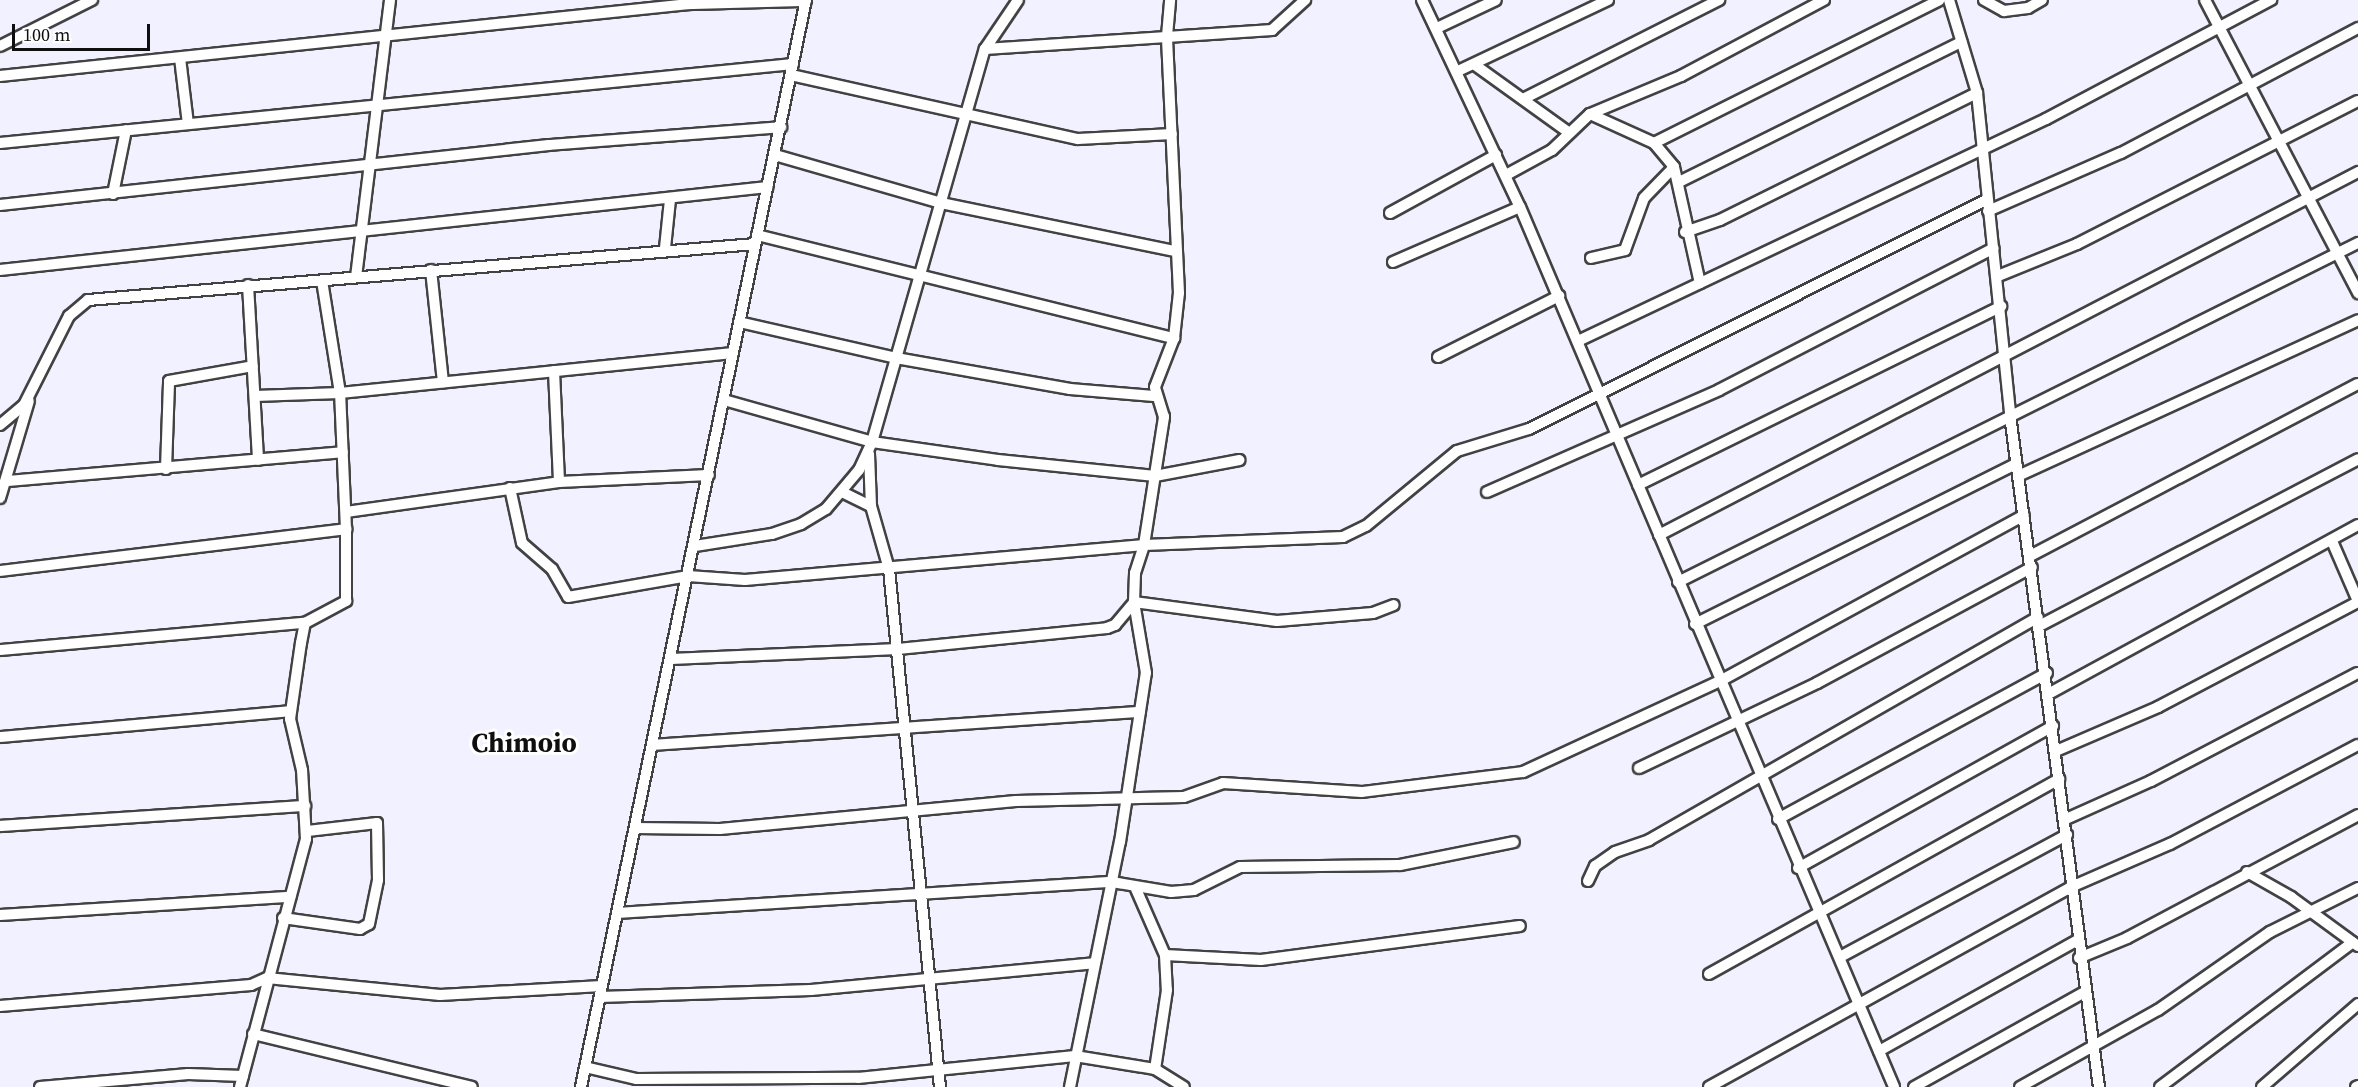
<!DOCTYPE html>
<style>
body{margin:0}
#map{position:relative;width:2358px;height:1087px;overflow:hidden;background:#f1f1ff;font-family:"Source Serif 4",serif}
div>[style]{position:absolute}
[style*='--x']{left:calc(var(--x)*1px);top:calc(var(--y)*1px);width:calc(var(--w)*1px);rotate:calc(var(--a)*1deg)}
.roads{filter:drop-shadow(2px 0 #424242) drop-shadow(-2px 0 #424242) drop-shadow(0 2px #424242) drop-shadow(0 -2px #424242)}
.minor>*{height:10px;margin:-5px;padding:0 5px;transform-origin:5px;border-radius:5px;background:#fff}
span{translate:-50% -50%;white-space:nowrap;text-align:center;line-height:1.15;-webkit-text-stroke:6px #fff;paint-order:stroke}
.town-label{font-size:27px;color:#0f0f0f;font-weight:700}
.scale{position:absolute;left:12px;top:24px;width:138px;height:27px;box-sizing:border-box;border:3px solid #0f0f0f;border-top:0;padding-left:8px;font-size:18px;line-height:21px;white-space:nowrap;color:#0f0f0f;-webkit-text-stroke:4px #fff;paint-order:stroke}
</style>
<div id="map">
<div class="roads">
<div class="minor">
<div style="--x:1422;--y:0;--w:229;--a:64.7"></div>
<div style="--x:1520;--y:207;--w:956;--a:66.97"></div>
<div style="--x:1949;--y:0;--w:97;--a:73.2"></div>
<div style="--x:1977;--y:93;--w:324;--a:84.1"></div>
<div style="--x:2010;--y:415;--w:678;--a:82.46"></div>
<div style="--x:1984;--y:0;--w:23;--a:29"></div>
<div style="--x:2004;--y:11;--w:24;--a:-7"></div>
<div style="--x:2028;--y:8;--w:16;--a:-30"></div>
<div style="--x:2205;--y:0;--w:331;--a:62.4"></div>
<div style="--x:1437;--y:28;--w:65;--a:-25.4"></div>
<div style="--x:0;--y:46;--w:103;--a:-26.6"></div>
<div style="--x:985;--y:49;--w:288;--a:-3.8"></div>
<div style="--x:1272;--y:30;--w:45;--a:-42.3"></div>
<div style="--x:180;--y:58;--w:66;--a:83.1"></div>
<div style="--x:1475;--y:65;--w:113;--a:35.7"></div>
<div style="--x:1458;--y:71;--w:166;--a:-25.3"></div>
<div style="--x:791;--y:75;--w:294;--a:12.6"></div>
<div style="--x:1078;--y:139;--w:94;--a:-3"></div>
<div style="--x:0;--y:76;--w:693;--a:-5.97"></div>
<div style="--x:689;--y:4;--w:117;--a:-1.5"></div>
<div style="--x:1523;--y:99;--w:220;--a:-26.8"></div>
<div style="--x:1590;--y:114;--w:70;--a:24.4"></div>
<div style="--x:1654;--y:143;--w:31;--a:50"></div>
<div style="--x:1674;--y:167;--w:119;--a:77.4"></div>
<div style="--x:0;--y:143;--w:797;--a:-5.69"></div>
<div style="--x:1654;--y:143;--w:319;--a:-26.6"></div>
<div style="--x:775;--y:155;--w:173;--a:16.1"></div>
<div style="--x:941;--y:203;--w:239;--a:11.6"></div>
<div style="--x:1506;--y:175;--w:52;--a:-28.5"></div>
<div style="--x:1552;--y:150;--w:52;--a:-43.5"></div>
<div style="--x:1590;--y:114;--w:99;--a:-22.7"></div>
<div style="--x:1681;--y:76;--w:162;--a:-28"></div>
<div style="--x:1681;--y:181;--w:313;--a:-26.4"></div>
<div style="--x:113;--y:194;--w:65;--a:-78.5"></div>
<div style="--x:0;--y:205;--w:552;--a:-6.24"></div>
<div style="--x:549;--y:145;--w:233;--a:-4.4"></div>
<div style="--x:1988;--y:211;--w:145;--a:-23.6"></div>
<div style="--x:2121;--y:153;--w:268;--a:-27.8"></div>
<div style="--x:1390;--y:213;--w:121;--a:-28.7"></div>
<div style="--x:1685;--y:232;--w:37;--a:-19"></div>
<div style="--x:1720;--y:220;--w:287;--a:-26.3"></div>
<div style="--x:757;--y:235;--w:430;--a:13.9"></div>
<div style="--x:665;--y:248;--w:48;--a:-84.1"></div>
<div style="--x:1591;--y:258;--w:35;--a:-13"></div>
<div style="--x:1625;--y:250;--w:55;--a:-69.9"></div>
<div style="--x:1644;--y:198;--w:43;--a:-45.9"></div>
<div style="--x:1393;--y:262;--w:138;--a:-23.4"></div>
<div style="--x:0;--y:270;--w:772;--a:-6.17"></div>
<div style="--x:431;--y:270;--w:113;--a:83.9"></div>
<div style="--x:1998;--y:276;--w:85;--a:-22.1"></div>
<div style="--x:2077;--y:244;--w:315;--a:-27"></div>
<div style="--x:356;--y:277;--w:279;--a:-83"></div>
<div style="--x:248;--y:285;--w:175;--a:86.7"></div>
<div style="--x:739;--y:322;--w:161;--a:12.9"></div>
<div style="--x:896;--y:358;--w:177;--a:10.1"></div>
<div style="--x:1070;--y:389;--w:84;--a:4.8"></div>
<div style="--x:1578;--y:341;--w:518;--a:-25.38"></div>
<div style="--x:2046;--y:119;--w:255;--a:-27.9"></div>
<div style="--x:1438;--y:357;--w:136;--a:-26.8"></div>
<div style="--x:554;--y:371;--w:111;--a:87.4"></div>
<div style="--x:255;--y:396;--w:85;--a:-2"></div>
<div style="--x:340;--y:393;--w:395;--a:-5.8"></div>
<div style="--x:724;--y:400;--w:154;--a:15.8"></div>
<div style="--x:872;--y:442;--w:127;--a:8.1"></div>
<div style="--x:998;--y:460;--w:158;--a:5.8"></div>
<div style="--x:1155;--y:476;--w:86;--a:-10.7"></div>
<div style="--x:0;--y:425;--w:31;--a:-40"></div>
<div style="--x:24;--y:405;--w:100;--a:-63.2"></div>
<div style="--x:69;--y:316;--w:25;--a:-40"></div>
<div style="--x:88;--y:300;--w:669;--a:-4.8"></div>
<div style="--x:869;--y:454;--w:52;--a:87.8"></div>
<div style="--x:871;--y:506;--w:66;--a:74.1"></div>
<div style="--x:889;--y:569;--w:521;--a:84.38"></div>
<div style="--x:166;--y:469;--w:88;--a:-88"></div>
<div style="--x:169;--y:381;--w:85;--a:-10.1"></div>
<div style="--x:2018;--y:476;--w:374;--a:-24.6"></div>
<div style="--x:7;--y:481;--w:337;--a:-4.9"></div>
<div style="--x:1638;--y:485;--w:405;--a:-26.2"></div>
<div style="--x:510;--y:488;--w:56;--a:77.7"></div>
<div style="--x:522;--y:543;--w:40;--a:41"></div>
<div style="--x:552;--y:569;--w:32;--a:60"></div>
<div style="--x:568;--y:597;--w:122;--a:-9.9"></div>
<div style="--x:688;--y:576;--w:57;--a:4"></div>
<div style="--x:745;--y:580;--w:401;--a:-5"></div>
<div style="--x:1144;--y:545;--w:199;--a:-2.3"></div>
<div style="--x:1343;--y:537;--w:25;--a:-26"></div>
<div style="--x:1366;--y:526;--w:118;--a:-39.5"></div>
<div style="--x:1457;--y:451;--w:75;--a:-17"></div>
<div style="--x:1529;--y:429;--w:511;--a:-26.62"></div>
<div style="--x:1487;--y:492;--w:253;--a:-23.7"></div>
<div style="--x:1719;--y:390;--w:309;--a:-27.3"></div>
<div style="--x:844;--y:493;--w:30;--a:26"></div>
<div style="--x:0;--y:498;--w:101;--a:-73.4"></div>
<div style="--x:346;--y:512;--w:215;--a:-8"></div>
<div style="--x:559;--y:482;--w:150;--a:-2.7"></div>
<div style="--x:1659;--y:535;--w:788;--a:-27.44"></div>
<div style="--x:2332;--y:541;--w:65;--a:66.6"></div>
<div style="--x:695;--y:546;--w:78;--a:-8.9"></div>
<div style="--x:772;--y:534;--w:31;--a:-19"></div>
<div style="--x:801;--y:524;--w:29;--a:-31"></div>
<div style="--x:826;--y:509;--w:51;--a:-49.8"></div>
<div style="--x:859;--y:470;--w:31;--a:-65"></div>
<div style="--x:872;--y:442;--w:409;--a:-74"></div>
<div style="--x:985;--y:49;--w:59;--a:-56"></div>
<div style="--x:2030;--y:556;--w:370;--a:-27.7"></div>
<div style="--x:0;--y:571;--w:349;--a:-6.9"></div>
<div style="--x:346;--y:529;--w:136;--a:-92.5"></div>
<div style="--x:340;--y:393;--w:114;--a:-99.1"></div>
<div style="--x:1678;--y:582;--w:760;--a:-26.5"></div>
<div style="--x:1695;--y:624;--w:359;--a:-26.5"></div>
<div style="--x:2039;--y:626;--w:360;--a:-27.6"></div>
<div style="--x:0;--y:650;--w:306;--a:-5.1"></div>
<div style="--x:671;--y:659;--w:227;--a:-2.5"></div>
<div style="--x:898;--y:649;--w:210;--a:-5.7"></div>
<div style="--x:1107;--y:628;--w:9;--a:-21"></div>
<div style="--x:1115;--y:625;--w:30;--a:-50"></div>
<div style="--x:1134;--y:602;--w:144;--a:7.6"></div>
<div style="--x:1277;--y:621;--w:96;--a:-4.8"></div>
<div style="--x:1373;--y:613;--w:22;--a:-21"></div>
<div style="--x:2050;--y:693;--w:351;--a:-28.6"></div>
<div style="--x:0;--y:737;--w:291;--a:-5.1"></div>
<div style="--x:653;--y:745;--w:488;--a:-3.9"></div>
<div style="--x:2056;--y:751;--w:111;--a:-23.3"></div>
<div style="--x:2158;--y:707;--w:226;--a:-27.7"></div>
<div style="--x:1639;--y:768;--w:197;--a:-25.5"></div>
<div style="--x:1817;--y:683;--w:244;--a:-28.3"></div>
<div style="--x:1778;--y:819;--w:306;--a:-28.5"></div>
<div style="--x:2066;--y:819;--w:93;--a:-24.1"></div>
<div style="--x:2151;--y:781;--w:233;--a:-27.6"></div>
<div style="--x:0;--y:826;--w:306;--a:-3.8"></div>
<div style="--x:635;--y:828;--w:85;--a:0.7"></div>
<div style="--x:720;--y:829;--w:297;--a:-5.4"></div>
<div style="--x:1016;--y:801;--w:168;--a:-1.4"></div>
<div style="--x:1184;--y:797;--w:41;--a:-19.7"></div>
<div style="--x:1223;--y:783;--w:139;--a:3.7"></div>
<div style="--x:1362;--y:792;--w:162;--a:-7.1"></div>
<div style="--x:1523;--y:772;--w:217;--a:-24.8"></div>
<div style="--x:1720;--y:681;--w:346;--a:-28.6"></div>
<div style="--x:1798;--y:868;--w:292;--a:-29.1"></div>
<div style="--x:2247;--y:872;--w:51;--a:29.6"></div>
<div style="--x:2291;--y:897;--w:83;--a:36.2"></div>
<div style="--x:1588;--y:881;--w:17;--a:-65"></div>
<div style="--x:1595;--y:866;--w:24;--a:-35"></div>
<div style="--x:1615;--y:852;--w:36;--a:-19"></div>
<div style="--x:1649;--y:840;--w:448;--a:-29.8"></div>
<div style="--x:1136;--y:889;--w:72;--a:66.3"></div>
<div style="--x:1165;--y:955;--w:35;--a:87"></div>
<div style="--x:1167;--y:990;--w:80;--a:98.6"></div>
<div style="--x:617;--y:913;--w:496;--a:-3.6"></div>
<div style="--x:1112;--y:882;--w:60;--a:9.6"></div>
<div style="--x:1171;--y:892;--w:23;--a:-5"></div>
<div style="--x:1194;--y:890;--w:51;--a:-26.6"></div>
<div style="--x:1240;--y:867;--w:160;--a:-0.7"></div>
<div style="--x:1400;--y:865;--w:116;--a:-11.4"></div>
<div style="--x:0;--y:915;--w:291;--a:-3.6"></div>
<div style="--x:283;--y:918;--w:78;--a:8.1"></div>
<div style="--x:360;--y:929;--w:10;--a:-29"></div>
<div style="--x:369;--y:924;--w:45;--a:-78.4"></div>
<div style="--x:378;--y:880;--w:57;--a:-91"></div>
<div style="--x:377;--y:823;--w:70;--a:173.5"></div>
<div style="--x:1165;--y:955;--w:96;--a:3"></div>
<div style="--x:1261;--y:960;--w:261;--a:-7.5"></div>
<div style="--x:1840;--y:957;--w:258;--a:-28.3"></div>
<div style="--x:2079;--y:958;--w:52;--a:-22.6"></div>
<div style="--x:2127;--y:938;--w:262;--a:-28"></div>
<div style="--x:1709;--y:974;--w:401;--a:-29.1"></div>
<div style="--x:600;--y:997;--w:211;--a:-1.9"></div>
<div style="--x:811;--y:990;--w:284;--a:-5.4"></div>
<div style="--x:0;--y:1006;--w:252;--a:-4.8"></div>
<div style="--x:251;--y:985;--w:17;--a:-24"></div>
<div style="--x:267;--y:978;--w:174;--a:5.6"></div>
<div style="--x:440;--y:995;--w:162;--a:-3.2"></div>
<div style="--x:253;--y:1034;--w:225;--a:13.6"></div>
<div style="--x:1879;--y:1051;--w:228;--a:-29.2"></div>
<div style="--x:585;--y:1067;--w:52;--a:13.2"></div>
<div style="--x:636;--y:1079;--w:222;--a:-0.3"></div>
<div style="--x:858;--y:1078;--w:218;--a:-5.8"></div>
<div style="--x:1075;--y:1056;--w:81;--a:9.2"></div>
<div style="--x:1155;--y:1069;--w:34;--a:32"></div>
<div style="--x:40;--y:1087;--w:149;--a:-5"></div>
<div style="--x:188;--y:1074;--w:55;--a:2.1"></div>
<div style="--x:240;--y:1087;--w:257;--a:-75.1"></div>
<div style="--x:306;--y:839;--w:69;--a:-93.3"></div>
<div style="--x:302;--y:770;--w:52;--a:-103.2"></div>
<div style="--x:290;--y:719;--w:77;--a:-81.8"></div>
<div style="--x:301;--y:643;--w:20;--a:-79"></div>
<div style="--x:305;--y:623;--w:47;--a:-28.2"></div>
<div style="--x:346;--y:601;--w:72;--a:-90"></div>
<div style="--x:581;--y:1087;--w:1110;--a:-78.31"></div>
<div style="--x:1070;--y:1087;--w:250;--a:-78.5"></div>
<div style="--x:1120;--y:842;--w:171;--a:-81.3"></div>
<div style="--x:1146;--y:673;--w:72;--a:-99.6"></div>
<div style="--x:1134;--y:602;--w:29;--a:-88"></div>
<div style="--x:1135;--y:573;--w:29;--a:-72"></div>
<div style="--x:1144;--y:545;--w:130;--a:-81.1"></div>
<div style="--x:1164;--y:417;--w:31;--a:-107"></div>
<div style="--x:1155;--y:387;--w:53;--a:-68.8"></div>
<div style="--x:1174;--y:338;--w:45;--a:-83.7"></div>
<div style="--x:1179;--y:293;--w:257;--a:-92.7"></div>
<div style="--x:1167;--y:36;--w:36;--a:-85"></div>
<div style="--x:1709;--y:1087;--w:414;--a:-28.9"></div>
<div style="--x:2071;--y:887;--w:108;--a:-23.5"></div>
<div style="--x:2170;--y:844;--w:212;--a:-27.8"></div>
<div style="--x:1914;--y:1087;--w:193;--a:-29.1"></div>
<div style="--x:2020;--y:1087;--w:158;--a:-29.2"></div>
<div style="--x:2158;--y:1010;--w:136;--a:-34.9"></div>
<div style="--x:2270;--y:932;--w:98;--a:-26.6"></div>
<div style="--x:2160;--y:1087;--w:241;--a:-36.9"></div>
<div style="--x:2262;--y:1087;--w:127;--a:-40.8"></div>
<div style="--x:2356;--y:1087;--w:2;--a:-27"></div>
</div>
</div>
<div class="town-label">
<span style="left:524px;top:743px">Chimoio</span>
</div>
<div class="scale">100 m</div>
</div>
